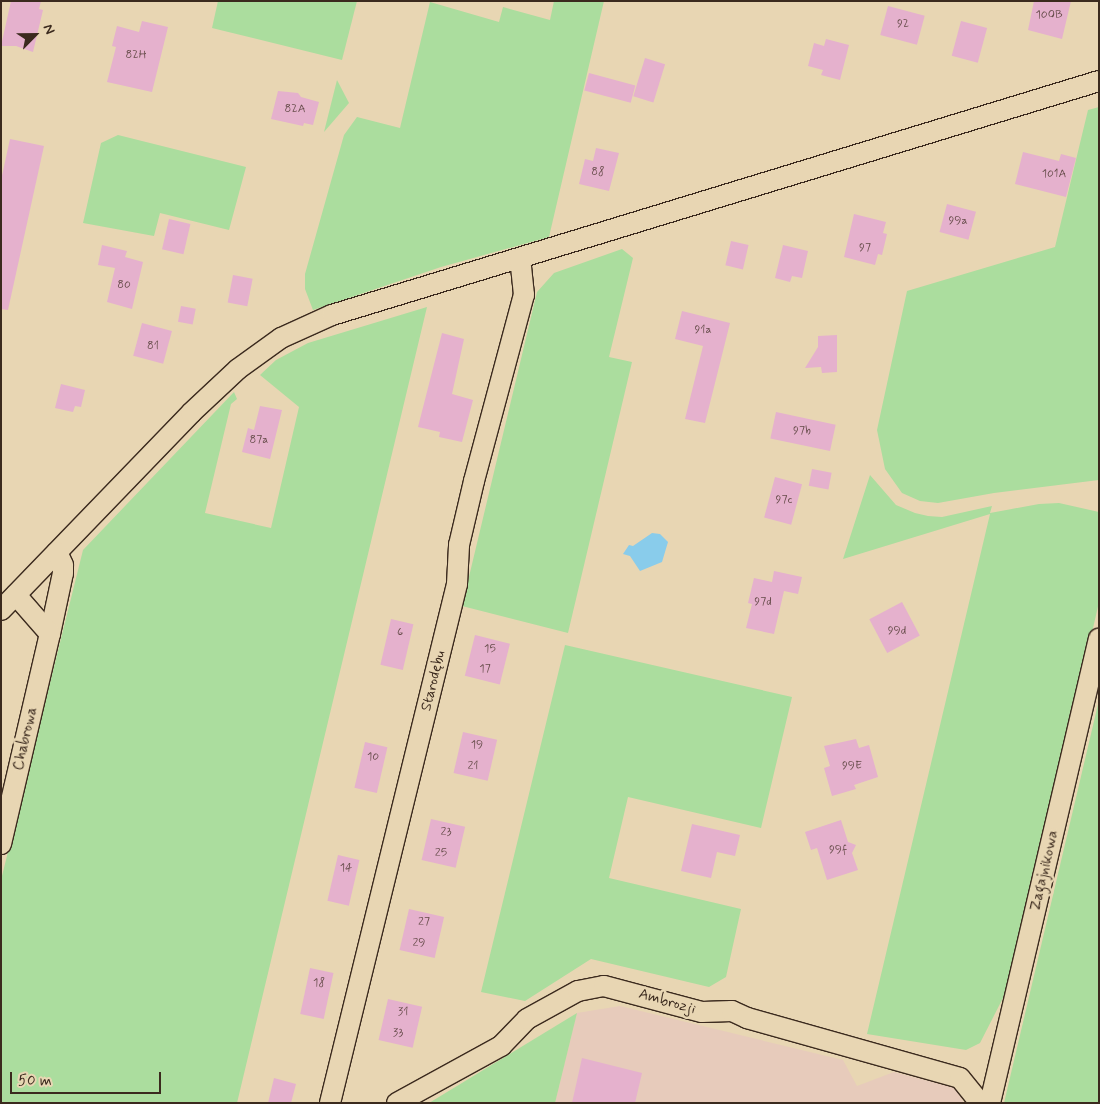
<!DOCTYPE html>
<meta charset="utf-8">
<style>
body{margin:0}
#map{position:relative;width:1100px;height:1104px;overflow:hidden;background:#e8d6b3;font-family:Mynerve,sans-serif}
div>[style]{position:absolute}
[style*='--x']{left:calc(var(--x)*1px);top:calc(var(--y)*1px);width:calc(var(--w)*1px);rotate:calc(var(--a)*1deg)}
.built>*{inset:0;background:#e7cbbb}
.green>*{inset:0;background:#abdd9e}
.water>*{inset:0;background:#89cceb}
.building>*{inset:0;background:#e5b1cd;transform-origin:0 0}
.roads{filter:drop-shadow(1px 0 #3b2a1e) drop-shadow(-1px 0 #3b2a1e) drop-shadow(0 1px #3b2a1e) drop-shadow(0 -1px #3b2a1e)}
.street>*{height:20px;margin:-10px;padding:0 10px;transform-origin:10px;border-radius:10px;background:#e8d6b3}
span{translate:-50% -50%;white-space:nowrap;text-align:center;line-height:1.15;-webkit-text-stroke:5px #e8d6b3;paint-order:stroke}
.number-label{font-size:12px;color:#664c4a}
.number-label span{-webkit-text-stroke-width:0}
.street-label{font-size:15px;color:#3b2a1e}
.frame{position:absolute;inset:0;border:2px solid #3b2a1e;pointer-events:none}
.north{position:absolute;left:10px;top:10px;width:50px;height:50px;-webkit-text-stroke:4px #e8d6b3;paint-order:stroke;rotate:67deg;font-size:14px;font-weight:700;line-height:20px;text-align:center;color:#3b2a1e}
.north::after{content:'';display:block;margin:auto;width:18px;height:22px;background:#3b2a1e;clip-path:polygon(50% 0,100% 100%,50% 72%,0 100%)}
.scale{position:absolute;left:10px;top:1072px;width:151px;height:22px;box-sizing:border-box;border:2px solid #3b2a1e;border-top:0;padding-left:6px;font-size:15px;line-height:18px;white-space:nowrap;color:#3b2a1e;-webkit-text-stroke:4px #e8d6b3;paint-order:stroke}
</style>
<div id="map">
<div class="built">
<div style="clip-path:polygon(620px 1006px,843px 1060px,857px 1086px,894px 1072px,955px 1088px,964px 1103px,555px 1103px,577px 1013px)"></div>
</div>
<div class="green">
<div style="clip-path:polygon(218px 1px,357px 1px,342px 60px,212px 28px)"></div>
<div style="clip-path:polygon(554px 1px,604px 1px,549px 237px,441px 267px,313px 310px,305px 289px,305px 274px,344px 135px,357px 117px,400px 128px,430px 2px,499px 22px,503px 7px,550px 20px)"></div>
<div style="clip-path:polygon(337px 80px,349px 103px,324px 132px)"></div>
<div style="clip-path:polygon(1099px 107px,1099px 480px,994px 493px,938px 503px,920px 501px,902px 493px,885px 469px,877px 430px,907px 291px,1055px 247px,1088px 110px)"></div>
<div style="clip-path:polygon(118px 135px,246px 167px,229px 230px,160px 213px,154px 236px,83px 223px,101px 143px)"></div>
<div style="clip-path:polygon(622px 249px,633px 258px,609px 357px,632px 362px,568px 633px,462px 606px,537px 292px,554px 273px)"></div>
<div style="clip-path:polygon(427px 307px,237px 1103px,1px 1103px,1px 880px,83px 550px,234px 392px,237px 399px,231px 404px,205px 513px,271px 528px,299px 407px,260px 375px,276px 360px,308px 343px)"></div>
<div style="clip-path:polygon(870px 475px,896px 505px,915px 513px,928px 516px,942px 517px,992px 506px,990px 513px,1039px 504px,1059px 503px,1099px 512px,1099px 602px,1028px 912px,1003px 998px,980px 1043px,966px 1050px,867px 1034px,990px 514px,843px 559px)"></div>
<div style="clip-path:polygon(565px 645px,792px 697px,761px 828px,628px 797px,609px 878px,741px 909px,726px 977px,709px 987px,591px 959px,525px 1001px,481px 992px)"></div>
<div style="clip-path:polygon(1099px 700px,1099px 1103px,1004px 1103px)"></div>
<div style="clip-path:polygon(577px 1013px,555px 1103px,429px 1103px)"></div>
</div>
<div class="water">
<div style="clip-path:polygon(652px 533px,660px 534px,668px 542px,662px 562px,640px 571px,630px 556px,623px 554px,629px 545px,633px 546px)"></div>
</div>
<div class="building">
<div style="clip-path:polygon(11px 1px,41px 1px,39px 9px,43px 10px,33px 52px,16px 46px,1px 46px)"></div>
<div style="clip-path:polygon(1034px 1px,1071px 1px,1062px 39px,1028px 30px)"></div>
<div style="left:888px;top:6px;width:38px;height:30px;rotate:15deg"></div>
<div style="clip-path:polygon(142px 21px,168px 27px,152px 92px,107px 82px,116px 47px,112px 46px,117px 26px,139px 32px)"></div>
<div style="left:961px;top:21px;width:27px;height:36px;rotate:15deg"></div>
<div style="clip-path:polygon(826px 39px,849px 45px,840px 80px,821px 75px,823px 70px,808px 66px,814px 43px,824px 46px)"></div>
<div style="left:645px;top:58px;width:21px;height:40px;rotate:17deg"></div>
<div style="left:589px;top:73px;width:48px;height:18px;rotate:15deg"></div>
<div style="clip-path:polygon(278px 91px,298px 93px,301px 97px,319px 102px,313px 125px,304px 123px,303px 126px,271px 119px)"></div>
<div style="clip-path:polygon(10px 139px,44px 146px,8px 310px,1px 309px,1px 180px)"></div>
<div style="clip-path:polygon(596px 148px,619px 153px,609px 191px,579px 184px,585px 159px,593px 161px)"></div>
<div style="clip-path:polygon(1023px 152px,1059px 161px,1061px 154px,1076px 158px,1066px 197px,1015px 184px)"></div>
<div style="left:947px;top:204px;width:30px;height:29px;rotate:15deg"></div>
<div style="clip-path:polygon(854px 214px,886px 222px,883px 233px,887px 234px,882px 255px,878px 254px,875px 265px,844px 257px)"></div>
<div style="left:169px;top:219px;width:22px;height:31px;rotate:13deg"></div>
<div style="left:731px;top:241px;width:18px;height:25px;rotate:13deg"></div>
<div style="clip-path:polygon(102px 245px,127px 251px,125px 257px,143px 262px,132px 309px,107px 302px,115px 268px,98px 265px)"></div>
<div style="clip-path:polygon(783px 245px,808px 251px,802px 278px,792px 276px,790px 282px,775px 278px)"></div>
<div style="left:233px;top:275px;width:20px;height:28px;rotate:11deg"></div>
<div style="left:181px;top:306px;width:15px;height:16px;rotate:11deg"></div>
<div style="clip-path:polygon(682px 311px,730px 323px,705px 423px,685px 419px,703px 346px,675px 339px)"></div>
<div style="left:142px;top:323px;width:31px;height:34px;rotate:15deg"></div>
<div style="clip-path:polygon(442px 333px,464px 339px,452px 394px,473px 400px,462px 442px,439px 437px,440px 432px,418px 427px)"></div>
<div style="clip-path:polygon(837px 335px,837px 372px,822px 373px,821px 367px,805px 368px,818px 347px,818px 336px)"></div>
<div style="clip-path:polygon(61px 384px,85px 390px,81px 407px,75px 406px,73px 412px,55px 408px)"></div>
<div style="clip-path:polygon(260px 406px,282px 410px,270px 459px,242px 452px,248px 428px,254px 430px)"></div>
<div style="left:776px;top:412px;width:61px;height:27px;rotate:12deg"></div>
<div style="left:812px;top:469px;width:20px;height:17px;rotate:11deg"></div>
<div style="left:775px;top:477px;width:28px;height:42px;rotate:15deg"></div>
<div style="clip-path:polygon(774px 571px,802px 577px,798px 594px,784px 591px,774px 634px,746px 628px,752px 604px,748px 603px,754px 578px,772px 582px)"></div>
<div style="left:902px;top:602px;width:38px;height:37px;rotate:62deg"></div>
<div style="left:391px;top:619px;width:23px;height:47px;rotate:13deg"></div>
<div style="left:475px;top:635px;width:36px;height:42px;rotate:14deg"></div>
<div style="left:463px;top:732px;width:35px;height:42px;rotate:13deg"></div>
<div style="clip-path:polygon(856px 739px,859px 748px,869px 745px,878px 777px,854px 785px,856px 789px,832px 796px,824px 768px,830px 766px,824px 746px)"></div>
<div style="left:365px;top:742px;width:23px;height:47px;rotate:13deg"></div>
<div style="left:431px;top:819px;width:35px;height:42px;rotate:13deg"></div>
<div style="clip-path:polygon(841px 820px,848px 842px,856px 845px,852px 853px,858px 870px,827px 880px,817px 848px,811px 850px,805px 832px)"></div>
<div style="clip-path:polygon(692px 824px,740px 835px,735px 856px,717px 852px,711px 878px,681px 871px)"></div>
<div style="left:338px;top:855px;width:22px;height:47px;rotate:13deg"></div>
<div style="left:409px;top:909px;width:36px;height:42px;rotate:13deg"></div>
<div style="left:310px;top:968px;width:24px;height:47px;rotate:12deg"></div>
<div style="left:388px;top:999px;width:35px;height:42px;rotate:13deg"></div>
<div style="clip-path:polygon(582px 1058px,642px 1073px,635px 1103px,572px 1103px)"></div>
<div style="clip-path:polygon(274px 1078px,296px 1084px,291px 1103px,268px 1103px)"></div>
</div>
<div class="roads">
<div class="street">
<div style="--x:1;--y:610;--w:274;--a:-46"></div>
<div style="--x:191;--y:413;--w:64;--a:-43.1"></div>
<div style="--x:238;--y:369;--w:53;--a:-35.8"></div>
<div style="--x:281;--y:338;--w:56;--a:-24.3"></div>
<div style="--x:332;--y:315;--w:802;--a:-16.97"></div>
<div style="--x:50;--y:634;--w:62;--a:-78"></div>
<div style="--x:63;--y:573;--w:8;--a:-90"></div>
<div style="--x:63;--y:565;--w:14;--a:-115"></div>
<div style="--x:1;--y:844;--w:216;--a:-76.9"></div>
<div style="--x:50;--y:634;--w:52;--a:-131.1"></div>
<div style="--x:330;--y:1103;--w:534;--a:-76.25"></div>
<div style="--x:457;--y:584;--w:39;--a:-87"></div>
<div style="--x:459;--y:545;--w:66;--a:-76.8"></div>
<div style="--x:474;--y:481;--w:193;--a:-75"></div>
<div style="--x:524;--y:295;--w:36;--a:-96"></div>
<div style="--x:397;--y:1103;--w:119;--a:-28.7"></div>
<div style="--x:501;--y:1046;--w:37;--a:-46"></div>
<div style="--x:527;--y:1019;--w:58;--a:-28.8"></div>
<div style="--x:578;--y:991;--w:26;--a:-11"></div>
<div style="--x:604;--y:986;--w:101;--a:14.9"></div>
<div style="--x:702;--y:1012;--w:30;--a:-2"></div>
<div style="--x:732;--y:1011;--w:17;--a:25"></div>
<div style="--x:747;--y:1018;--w:221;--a:15.7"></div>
<div style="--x:960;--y:1078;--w:32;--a:51"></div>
<div style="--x:990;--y:1103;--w:477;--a:-76.8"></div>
</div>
</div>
<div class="number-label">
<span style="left:1049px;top:16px">100B</span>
<span style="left:903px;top:25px">92</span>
<span style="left:136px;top:56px">82H</span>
<span style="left:295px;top:110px">82A</span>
<span style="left:598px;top:173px">88</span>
<span style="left:1054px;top:175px">101A</span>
<span style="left:958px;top:222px">99a</span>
<span style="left:865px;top:249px">97</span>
<span style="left:124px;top:286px">80</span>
<span style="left:703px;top:331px">91a</span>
<span style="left:153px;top:347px">81</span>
<span style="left:802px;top:432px">97b</span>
<span style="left:259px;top:441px">87a</span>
<span style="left:784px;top:501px">97c</span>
<span style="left:763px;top:603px">97d</span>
<span style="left:897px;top:632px">99d</span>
<span style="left:400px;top:633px">6</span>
<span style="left:490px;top:650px">15</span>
<span style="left:485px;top:670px">17</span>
<span style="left:477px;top:746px">19</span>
<span style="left:373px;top:758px">10</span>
<span style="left:473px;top:767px">21</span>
<span style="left:852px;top:767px">99E</span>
<span style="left:446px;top:833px">23</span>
<span style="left:838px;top:851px">99f</span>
<span style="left:441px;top:854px">25</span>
<span style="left:346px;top:869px">14</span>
<span style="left:424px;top:923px">27</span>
<span style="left:419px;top:944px">29</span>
<span style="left:319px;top:984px">18</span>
<span style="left:403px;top:1013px">31</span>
<span style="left:398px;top:1034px">33</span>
</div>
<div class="street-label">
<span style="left:434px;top:681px;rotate:-76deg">Starodębu</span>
<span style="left:26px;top:739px;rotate:-77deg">Chabrowa</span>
<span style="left:1045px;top:871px;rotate:-77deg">Zagajnikowa</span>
<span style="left:667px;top:1002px;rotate:16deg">Ambrozji</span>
</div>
<div class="frame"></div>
<div class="north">N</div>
<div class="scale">50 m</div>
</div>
